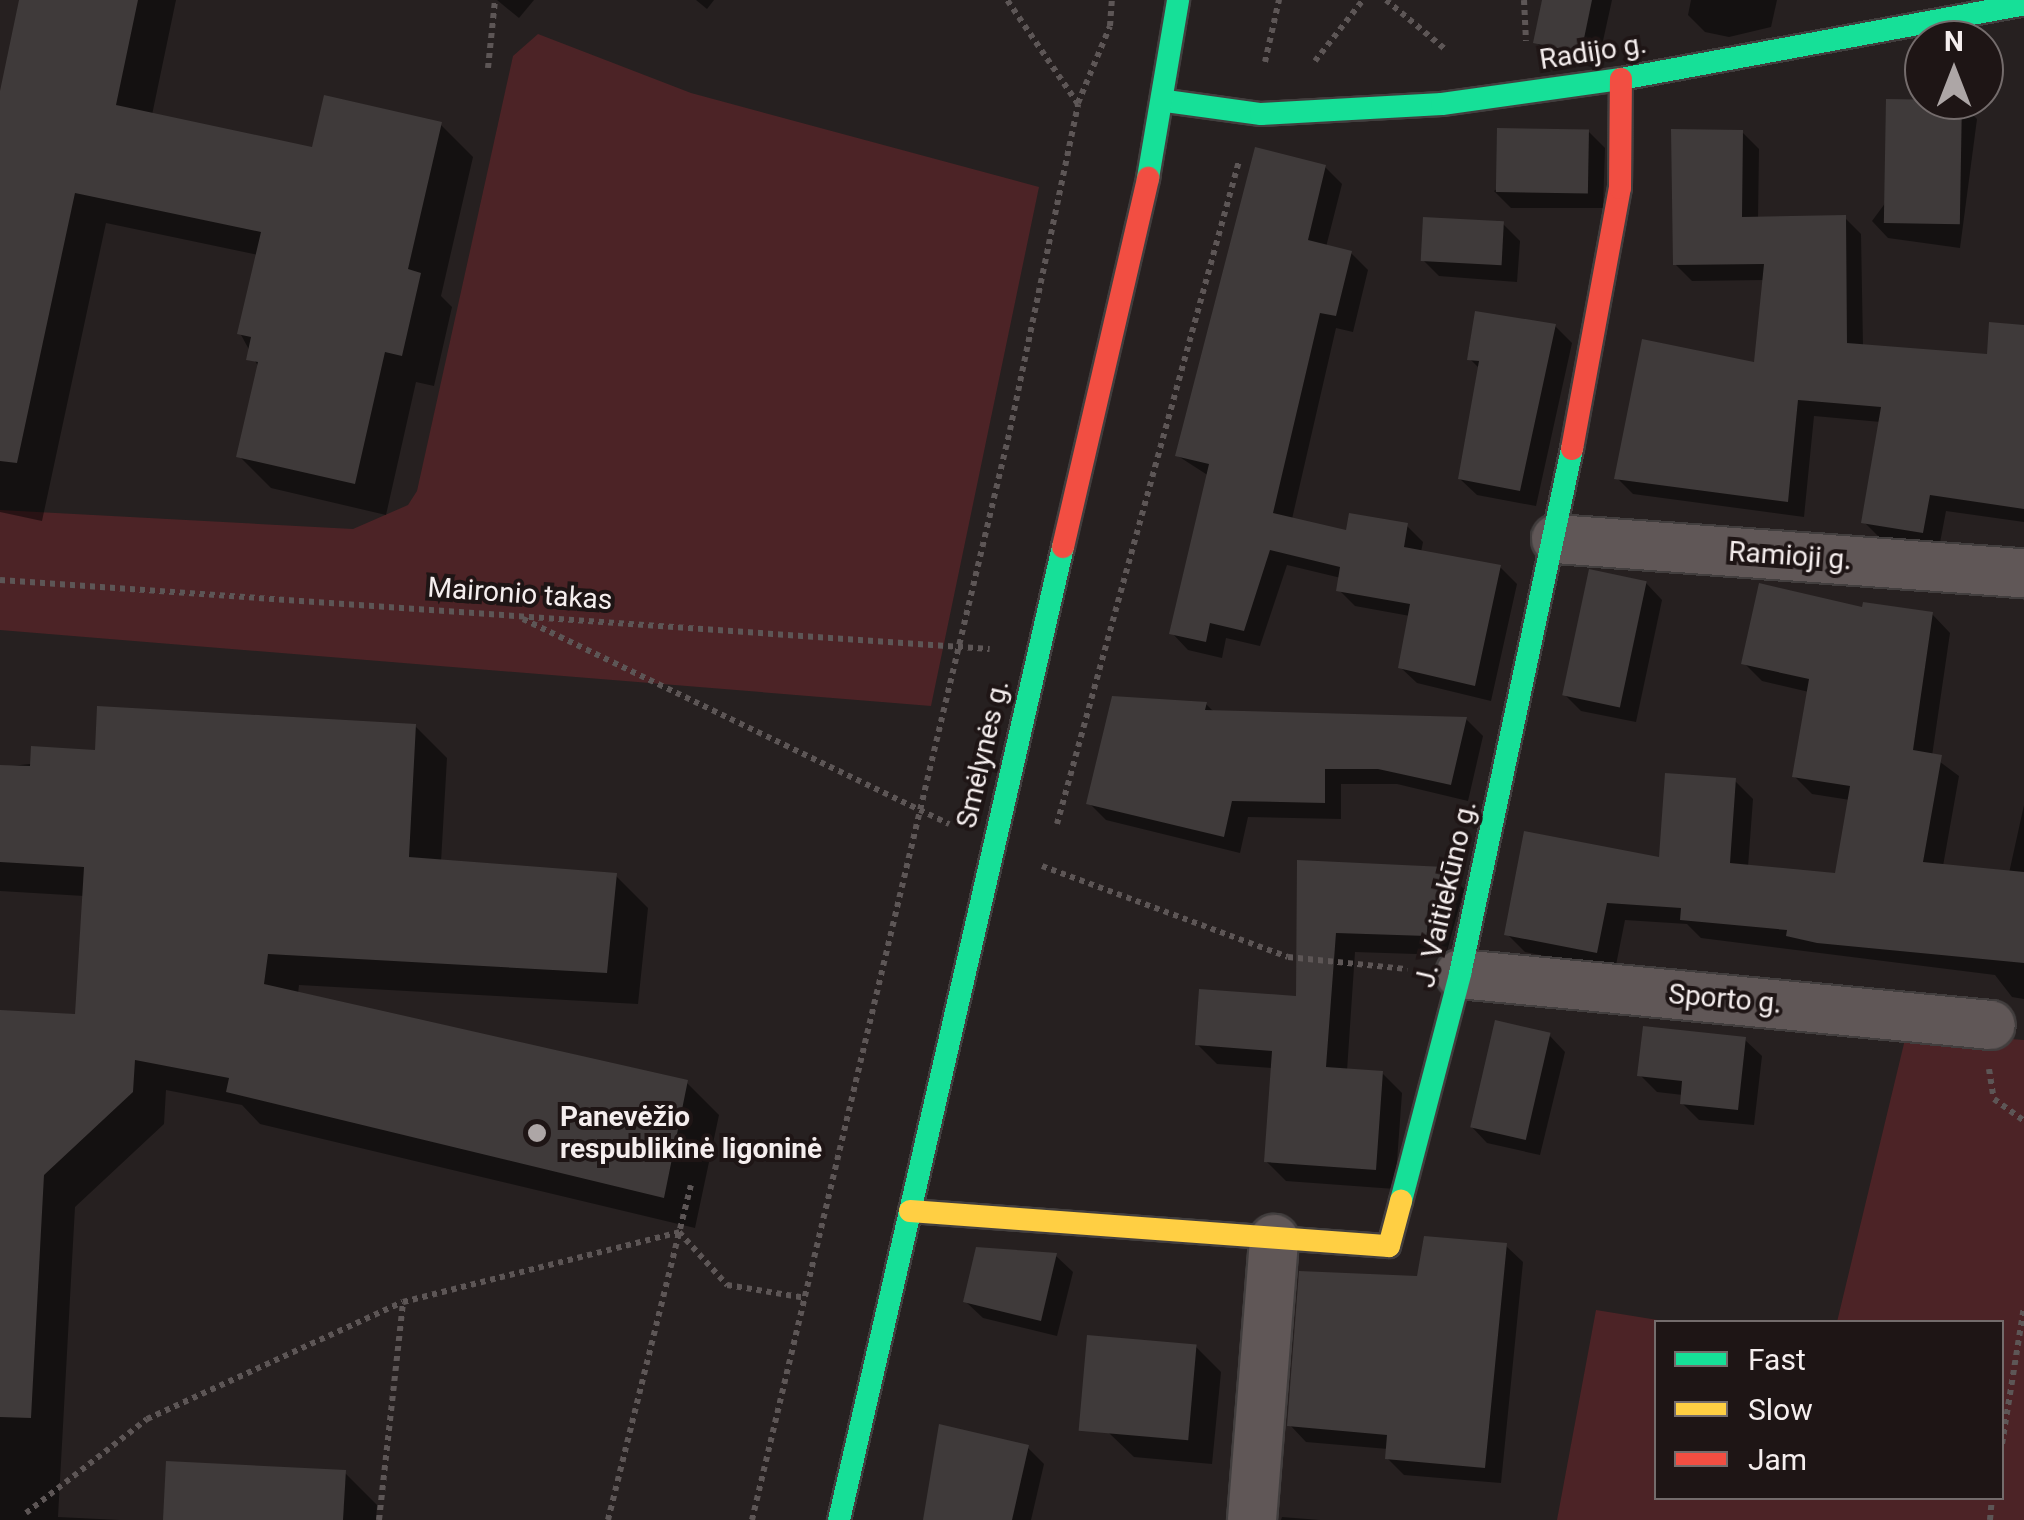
<!DOCTYPE html>
<meta charset="utf-8">
<style>
body{margin:0}
#map{position:relative;width:2024px;height:1520px;overflow:hidden;background:#262020;font-family:Roboto,sans-serif}
div>[style]{position:absolute}
[style*='--x']{left:calc(var(--x)*1px);top:calc(var(--y)*1px);width:calc(var(--w)*1px);rotate:calc(var(--a)*1deg)}
.green>*{inset:0;background:#4c2326}
.shadow>*{inset:0;background:#0007}
.building>*{inset:0;background:#3f3a3a;transform-origin:0 0}
.path>*{height:6px;margin-top:-3px;transform-origin:0;background:repeating-linear-gradient(90deg,#5d5656 0 5px,transparent 0 10px)}
.roads{filter:drop-shadow(2px 0 #423e3e) drop-shadow(-2px 0 #423e3e) drop-shadow(0 2px #423e3e) drop-shadow(0 -2px #423e3e)}
.street>*{height:48px;margin:-24px;padding:0 24px;transform-origin:24px;border-radius:24px;background:#605757}
.fast>*{height:22px;margin:-11px;padding:0 11px;transform-origin:11px;border-radius:11px;background:#16e098}
.slow>*{height:22px;margin:-11px;padding:0 11px;transform-origin:11px;border-radius:11px;background:#ffcf43}
.jam>*{height:22px;margin:-11px;padding:0 11px;transform-origin:11px;border-radius:11px;background:#f24e42}
.dots>*{width:28px;height:28px;translate:-50% -50%;box-sizing:border-box;border:5px solid #1e1515;border-radius:50%}
span{translate:-50% -50%;white-space:nowrap;text-align:center;line-height:1.15;-webkit-text-stroke:8px #1e1515;paint-order:stroke}
.street-label{font-size:28px;color:#f5eeee}
.poi-label{font-size:28px;color:#f5eeee;font-weight:700}
.left{translate:0 -50%;text-align:left}
.legend{position:absolute;left:1654px;top:1320px;width:350px;height:180px;box-sizing:border-box;background:#1e1515;border:2px solid #746c6c;margin:0;padding:12px 18px;list-style:none;font-size:30px;color:#f5eeee}
.legend li{display:flex;align-items:center;gap:20px;height:50px}
.legend b{width:50px;border:2px solid #746c6c}
.north{position:absolute;left:1904px;top:20px;width:100px;height:100px;box-sizing:border-box;background:#1e1515;border:2px solid #746c6c;border-radius:50%;rotate:0deg;font-size:28px;font-weight:700;line-height:40px;text-align:center;color:#f5eeee}
.north::after{content:'';display:block;margin:auto;width:35px;height:45px;background:#ada6a6;clip-path:polygon(50% 0,100% 100%,50% 72%,0 100%)}
</style>
<div id="map">
<div class="green">
<div style="clip-path:polygon(538px 34px,691px 93px,1039px 187px,931px 706px,0 630px,0 510px,353px 529px,408px 505px,417px 491px,513px 56px)"></div>
<div style="clip-path:polygon(1907px 1031px,2024px 1040px,2024px 1520px,1557px 1520px,1596px 1310px,1670px 1322px,1656px 1322px,1656px 1498px,2002px 1498px,2002px 1322px,1837px 1322px)"></div>
</div>
<div class="shadow">
<div style="clip-path:polygon(22px 0,176px 0,152px 115px,314px 149px,441px 125px,473px 157px,441px 296px,452px 307px,434px 386px,416px 382px,386px 515px,271px 488px,239px 456px,259px 368px,240px 333px,258px 255px,106px 223px,42px 521px,0 512px,0 103px)"></div>
<div style="clip-path:polygon(497px 0,534px 0,519px 18px)"></div>
<div style="clip-path:polygon(696px 0,714px 0,707px 9px)"></div>
<div style="clip-path:polygon(1545px 0,1612px 0,1597px 68px,1553px 59px,1536px 42px)"></div>
<div style="clip-path:polygon(1691px 0,1777px 0,1771px 27px,1729px 37px,1705px 32px,1688px 15px)"></div>
<div style="clip-path:polygon(1960px 102px,1977px 119px,1960px 248px,1888px 238px,1872px 221px)"></div>
<div style="clip-path:polygon(1588px 131px,1605px 148px,1603px 208px,1511px 208px,1494px 191px)"></div>
<div style="clip-path:polygon(1742px 132px,1759px 149px,1758px 219px,1845px 218px,1861px 234px,1863px 346px,1989px 357px,2024px 327px,2024px 522px,1946px 511px,1939px 548px,1880px 538px,1864px 522px,1881px 422px,1814px 416px,1804px 517px,1633px 494px,1617px 478px,1756px 365px,1765px 280px,1692px 281px,1675px 264px)"></div>
<div style="clip-path:polygon(1325px 167px,1342px 184px,1326px 247px,1351px 253px,1368px 270px,1353px 332px,1336px 328px,1292px 519px,1348px 533px,1406px 525px,1423px 542px,1421px 552px,1500px 567px,1517px 584px,1491px 701px,1417px 683px,1400px 667px,1410px 616px,1355px 606px,1339px 590px,1341px 578px,1287px 565px,1260px 646px,1226px 638px,1222px 658px,1188px 650px,1172px 633px,1209px 476px,1178px 456px)"></div>
<div style="clip-path:polygon(1503px 224px,1520px 241px,1517px 282px,1439px 276px,1423px 260px)"></div>
<div style="clip-path:polygon(1555px 326px,1572px 343px,1536px 506px,1477px 495px,1460px 479px,1480px 369px,1470px 359px)"></div>
<div style="clip-path:polygon(1646px 583px,1662px 600px,1636px 722px,1581px 711px,1564px 694px)"></div>
<div style="clip-path:polygon(1864px 610px,1932px 614px,1950px 633px,1932px 756px,1959px 776px,1943px 866px,2009px 873px,2024px 805px,2024px 999px,2012px 997px,1995px 975px,1701px 938px,1687px 924px,1625px 920px,1615px 970px,1525px 952px,1507px 934px,1661px 860px,1735px 781px,1753px 799px,1748px 867px,1837px 875px,1850px 800px,1812px 794px,1794px 776px,1809px 692px,1762px 681px,1744px 663px)"></div>
<div style="clip-path:polygon(1206px 704px,1215px 713px,1466px 719px,1483px 736px,1468px 801px,1397px 784px,1341px 784px,1341px 819px,1248px 817px,1240px 853px,1106px 820px,1089px 803px)"></div>
<div style="clip-path:polygon(415px 726px,447px 758px,441px 862px,616px 876px,648px 908px,638px 1004px,299px 985px,298px 994px,687px 1083px,719px 1115px,695px 1228px,260px 1124px,242px 1105px,166px 1090px,164px 1124px,75px 1207px,58px 1517px,120px 1520px,0 1520px,0 1012px,78px 1017px,84px 896px,0 891px,0 767px)"></div>
<div style="clip-path:polygon(1299px 862px,1444px 869px,1464px 889px,1446px 955px,1355px 952px,1347px 1071px,1382px 1073px,1402px 1093px,1395px 1189px,1286px 1181px,1266px 1161px,1273px 1068px,1217px 1064px,1197px 1044px,1298px 999px)"></div>
<div style="clip-path:polygon(1549px 1035px,1565px 1052px,1540px 1155px,1487px 1143px,1471px 1126px)"></div>
<div style="clip-path:polygon(1745px 1040px,1762px 1056px,1754px 1125px,1699px 1120px,1682px 1103px,1683px 1095px,1657px 1092px,1640px 1075px)"></div>
<div style="clip-path:polygon(1506px 1246px,1523px 1262px,1501px 1483px,1404px 1475px,1387px 1458px,1388px 1449px,1306px 1442px,1290px 1425px,1419px 1278px)"></div>
<div style="clip-path:polygon(1056px 1256px,1073px 1272px,1057px 1336px,983px 1318px,966px 1302px)"></div>
<div style="clip-path:polygon(1196px 1347px,1221px 1372px,1212px 1464px,1134px 1457px,1109px 1433px)"></div>
<div style="clip-path:polygon(1028px 1448px,1044px 1464px,1031px 1520px,923px 1520px)"></div>
<div style="clip-path:polygon(345px 1473px,377px 1505px,376px 1520px,165px 1520px)"></div>
<div style="clip-path:polygon(1282px 1517px,1320px 1520px,1281px 1520px)"></div>
</div>
<div class="building">
<div style="clip-path:polygon(19px 0,138px 0,116px 105px,312px 147px,324px 95px,442px 122px,408px 269px,421px 273px,402px 356px,385px 352px,355px 484px,236px 457px,258px 362px,246px 360px,251px 337px,237px 334px,261px 232px,75px 193px,17px 463px,0 461px,0 91px)"></div>
<div style="clip-path:polygon(1542px 0,1592px 0,1581px 53px,1533px 43px)"></div>
<div style="left:1886px;top:99px;width:76px;height:124px;rotate:1deg"></div>
<div style="left:1497px;top:128px;width:92px;height:64px;rotate:1deg"></div>
<div style="clip-path:polygon(1671px 129px,1743px 130px,1742px 217px,1846px 215px,1847px 343px,1987px 354px,1989px 322px,2024px 325px,2024px 509px,1930px 495px,1923px 533px,1861px 523px,1881px 407px,1798px 400px,1788px 502px,1614px 479px,1642px 339px,1754px 362px,1764px 264px,1673px 265px)"></div>
<div style="clip-path:polygon(1255px 147px,1326px 165px,1308px 240px,1352px 251px,1336px 316px,1320px 313px,1273px 513px,1346px 530px,1349px 513px,1408px 523px,1404px 547px,1501px 565px,1475px 686px,1398px 668px,1410px 604px,1336px 591px,1340px 567px,1270px 550px,1244px 631px,1210px 623px,1206px 642px,1169px 634px,1209px 464px,1175px 456px)"></div>
<div style="left:1423px;top:217px;width:81px;height:44px;rotate:3deg"></div>
<div style="clip-path:polygon(1475px 311px,1556px 324px,1520px 491px,1458px 479px,1479px 361px,1467px 360px)"></div>
<div style="left:1589px;top:569px;width:59px;height:129px;rotate:12deg"></div>
<div style="clip-path:polygon(1759px 583px,1862px 607px,1863px 602px,1933px 612px,1913px 750px,1942px 755px,1923px 862px,2024px 872px,2024px 963px,1817px 943px,1786px 936px,1787px 930px,1680px 920px,1681px 908px,1607px 903px,1597px 953px,1504px 935px,1524px 831px,1659px 857px,1665px 773px,1736px 778px,1730px 863px,1835px 873px,1850px 786px,1792px 777px,1809px 679px,1741px 664px)"></div>
<div style="clip-path:polygon(1112px 696px,1207px 702px,1205px 710px,1467px 717px,1451px 785px,1378px 769px,1325px 769px,1325px 803px,1232px 801px,1224px 837px,1086px 804px)"></div>
<div style="clip-path:polygon(97px 706px,416px 724px,409px 857px,617px 873px,607px 973px,268px 954px,264px 984px,688px 1080px,664px 1198px,226px 1092px,229px 1078px,135px 1060px,133px 1092px,44px 1175px,31px 1418px,0 1417px,0 1010px,75px 1014px,84px 867px,0 862px,0 765px,30px 766px,31px 746px,95px 750px)"></div>
<div style="clip-path:polygon(1297px 860px,1445px 867px,1443px 906px,1428px 905px,1427px 936px,1336px 933px,1326px 1067px,1383px 1071px,1376px 1170px,1264px 1162px,1272px 1051px,1195px 1045px,1199px 989px,1296px 996px)"></div>
<div style="left:1495px;top:1020px;width:57px;height:110px;rotate:13deg"></div>
<div style="clip-path:polygon(1643px 1026px,1746px 1037px,1738px 1110px,1680px 1104px,1682px 1081px,1637px 1076px)"></div>
<div style="clip-path:polygon(1424px 1236px,1507px 1243px,1485px 1468px,1385px 1459px,1387px 1435px,1287px 1426px,1299px 1271px,1417px 1276px)"></div>
<div style="clip-path:polygon(976px 1247px,1057px 1253px,1041px 1321px,963px 1302px)"></div>
<div style="left:1087px;top:1335px;width:110px;height:96px;rotate:5deg"></div>
<div style="clip-path:polygon(939px 1424px,1029px 1445px,1012px 1520px,923px 1520px)"></div>
<div style="clip-path:polygon(166px 1461px,346px 1470px,343px 1520px,163px 1520px)"></div>
</div>
<div class="path">
<div style="--x:1386;--y:0;--w:78;--a:39.8"></div>
<div style="--x:1524;--y:0;--w:41;--a:87.2"></div>
<div style="--x:1315;--y:61;--w:78;--a:-51.8"></div>
<div style="--x:1265;--y:62;--w:64;--a:-77.3"></div>
<div style="--x:488;--y:68;--w:68;--a:-84.1"></div>
<div style="--x:1078;--y:103;--w:83;--a:-67.4"></div>
<div style="--x:1110;--y:26;--w:26;--a:-86"></div>
<div style="--x:0;--y:580;--w:992;--a:3.99"></div>
<div style="--x:523;--y:619;--w:473;--a:25.7"></div>
<div style="--x:1057;--y:824;--w:688;--a:-74.65"></div>
<div style="--x:1042;--y:866;--w:262;--a:20.3"></div>
<div style="--x:1288;--y:957;--w:120;--a:5.8"></div>
<div style="--x:1989;--y:1069;--w:30;--a:81"></div>
<div style="--x:1994;--y:1099;--w:37;--a:36"></div>
<div style="--x:2002;--y:1444;--w:139;--a:-80.9"></div>
<div style="--x:26;--y:1513;--w:153;--a:-37.8"></div>
<div style="--x:147;--y:1419;--w:281;--a:-24.6"></div>
<div style="--x:403;--y:1302;--w:285;--a:-14.2"></div>
<div style="--x:679;--y:1232;--w:72;--a:47.8"></div>
<div style="--x:727;--y:1285;--w:80;--a:9.3"></div>
<div style="--x:379;--y:1520;--w:218;--a:-83.7"></div>
<div style="--x:608;--y:1520;--w:345;--a:-76.1"></div>
<div style="--x:752;--y:1520;--w:1120;--a:-76.68"></div>
<div style="--x:1010;--y:430;--w:333;--a:-78.2"></div>
<div style="--x:1078;--y:104;--w:126;--a:-124.3"></div>
<div style="--x:1990;--y:1520;--w:22;--a:-85"></div>
</div>
<div class="roads">
<div class="street">
<div style="--x:1556;--y:539;--w:469;--a:4.2"></div>
<div style="--x:1460;--y:974;--w:533;--a:5.49"></div>
<div style="--x:1252;--y:1520;--w:282;--a:-85.5"></div>
</div>
<div class="fast">
<div style="--x:1166;--y:101;--w:96;--a:7.8"></div>
<div style="--x:1261;--y:114;--w:181;--a:-3.2"></div>
<div style="--x:1442;--y:104;--w:181;--a:-8"></div>
<div style="--x:1621;--y:79;--w:410;--a:-10.5"></div>
<div style="--x:1148;--y:178;--w:181;--a:-80.4"></div>
<div style="--x:1401;--y:1201;--w:235;--a:-75.4"></div>
<div style="--x:1460;--y:974;--w:537;--a:-77.96"></div>
<div style="--x:839;--y:1520;--w:998;--a:-77.04"></div>
</div>
<div class="slow">
<div style="--x:910;--y:1211;--w:480;--a:4.2"></div>
<div style="--x:1389;--y:1246;--w:47;--a:-75.1"></div>
</div>
<div class="jam">
<div style="--x:1572;--y:449;--w:265;--a:-79.6"></div>
<div style="--x:1620;--y:188;--w:109;--a:-89.5"></div>
<div style="--x:1063;--y:547;--w:379;--a:-77"></div>
</div>
</div>
<div class="dots">
<div style="left:537px;top:1133px;background:#ada6a6"></div>
</div>
<div class="street-label">
<span style="left:1593px;top:52px;rotate:-9deg">Radijo g.</span>
<span style="left:1790px;top:556px;rotate:4deg">Ramioji g.</span>
<span style="left:520px;top:594px;rotate:4deg">Maironio takas</span>
<span style="left:983px;top:754px;rotate:-77deg">Smėlynės g.</span>
<span style="left:1446px;top:894px;rotate:-77deg">J. Vaitiekūno g.</span>
<span style="left:1725px;top:999px;rotate:5deg">Sporto g.</span>
</div>
<div class="poi-label">
<span class="left" style="left:560px;top:1133px">Panevėžio<br>respublikinė ligoninė</span>
</div>
<ul class="legend">
<li><b style="height:12px;background:#16e098"></b>Fast</li>
<li><b style="height:12px;background:#ffcf43"></b>Slow</li>
<li><b style="height:12px;background:#f24e42"></b>Jam</li>
</ul>
<div class="north">N</div>
</div>
